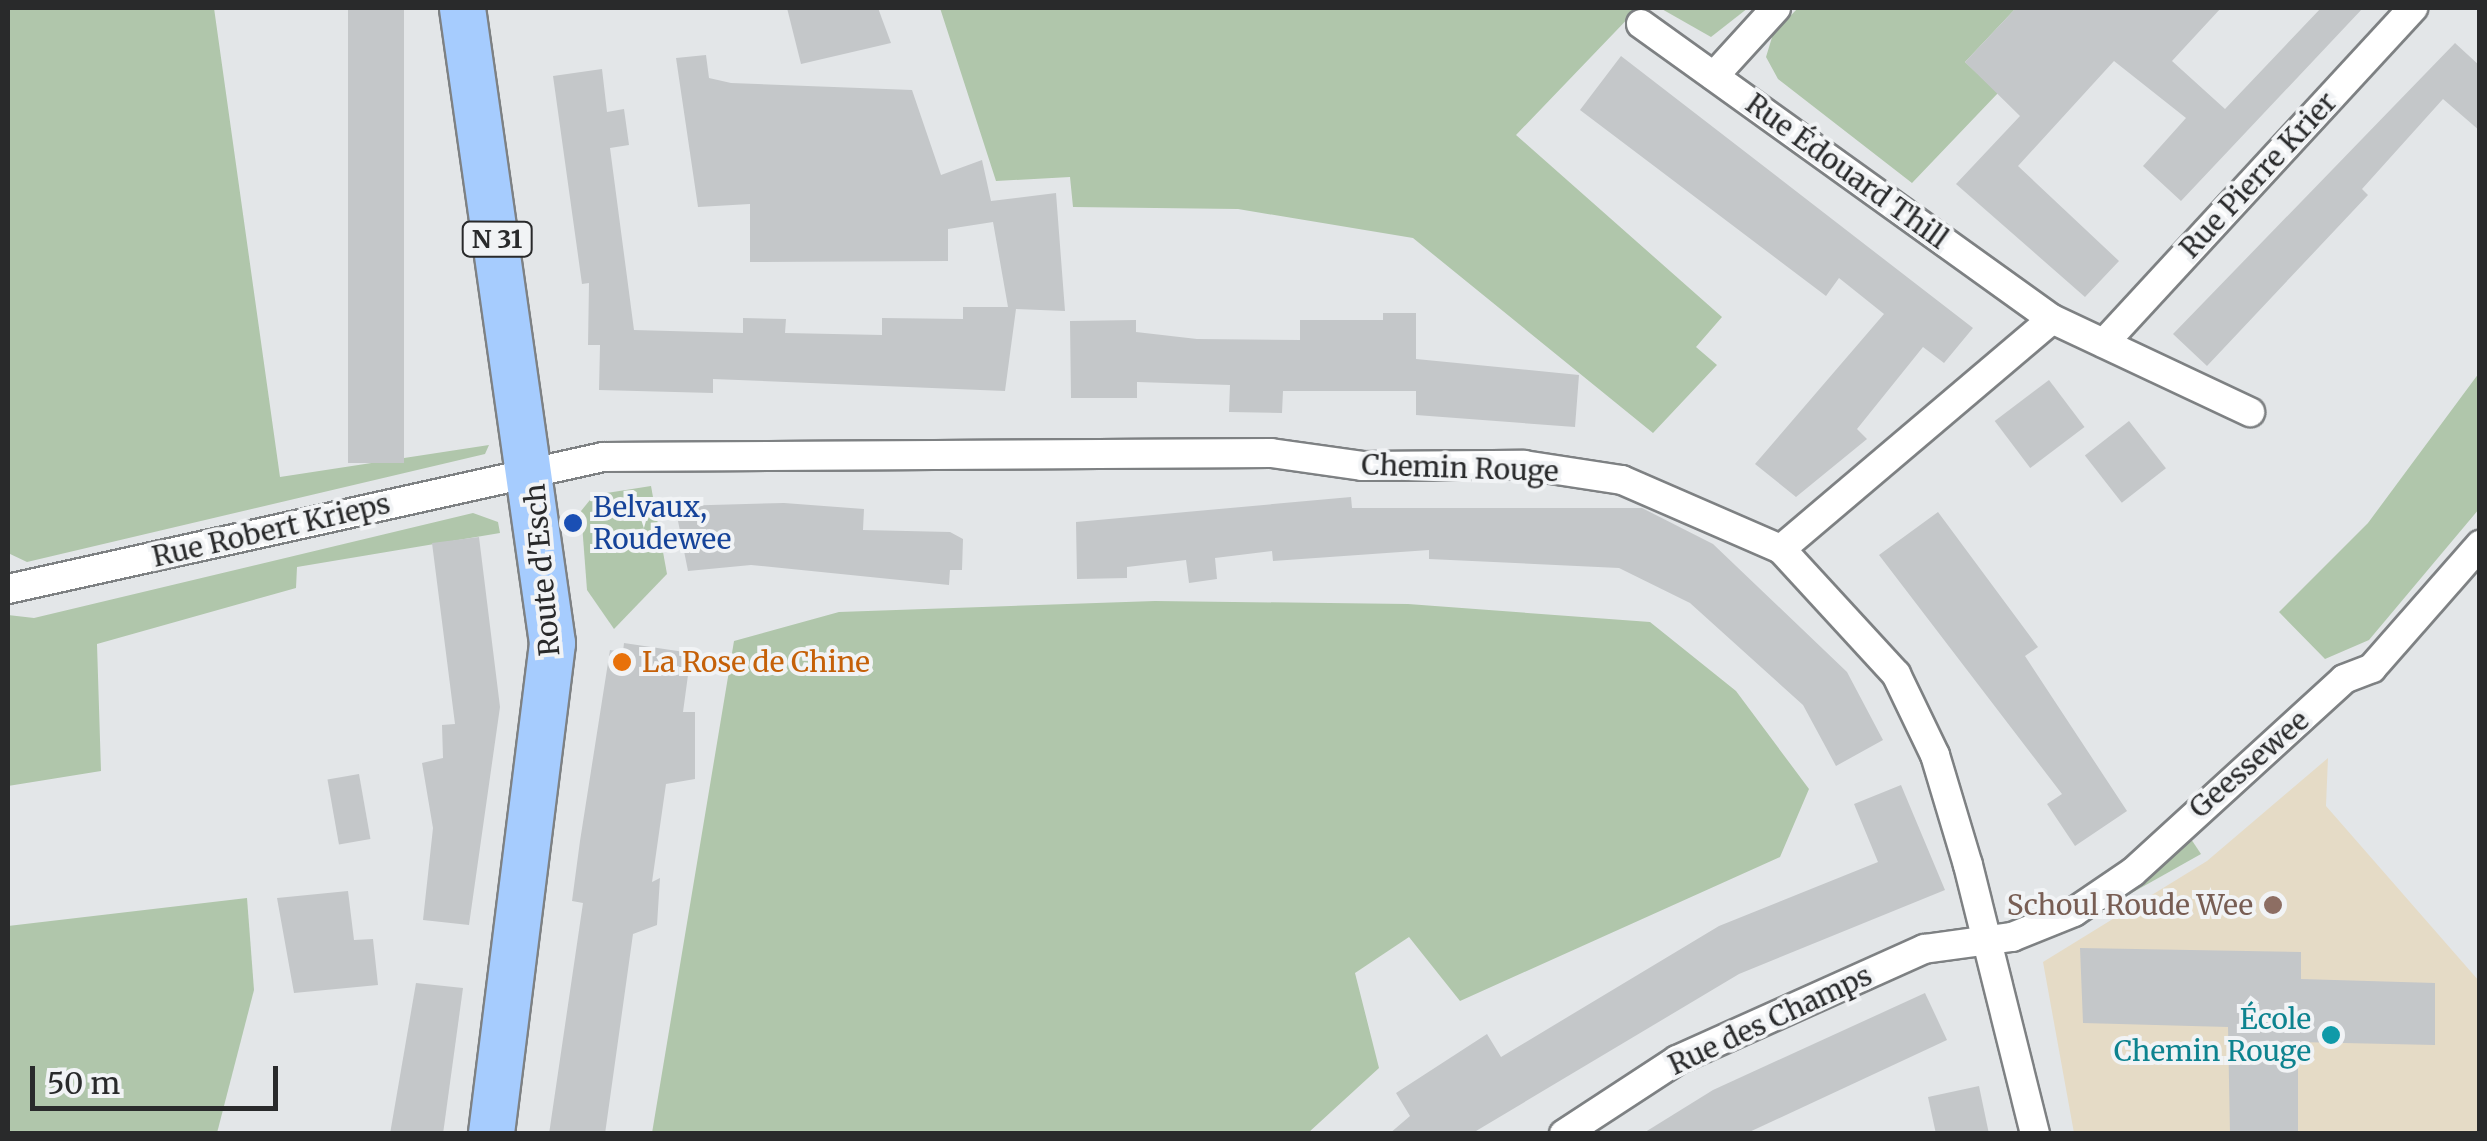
<!DOCTYPE html>
<meta charset="utf-8">
<style>
body{margin:0}
#map{position:relative;width:2487px;height:1141px;overflow:hidden;background:#e3e6e8;font-family:Merriweather,serif}
div>[style]{position:absolute}
[style*='--x']{left:calc(var(--x)*1px);top:calc(var(--y)*1px);width:calc(var(--w)*1px);rotate:calc(var(--a)*1deg)}
.education>*{inset:0;background:#e5dbc6}
.green>*{inset:0;background:#b0c6ab}
.building>*{inset:0;background:#c4c7c9;transform-origin:0 0}
.roads{filter:drop-shadow(2px 0 #7e8183) drop-shadow(-2px 0 #7e8183) drop-shadow(0 2px #7e8183) drop-shadow(0 -2px #7e8183)}
.street>*{height:28px;margin:-14px;padding:0 14px;transform-origin:14px;border-radius:14px;background:#fff}
.primary>*{height:45px;margin:-22.5px;padding:0 22.5px;transform-origin:22.5px;border-radius:22.5px;background:#a6ccfe}
.dots>*{width:28px;height:28px;translate:-50% -50%;box-sizing:border-box;border:5px solid #f1f3f5;border-radius:50%}
span{translate:-50% -50%;white-space:nowrap;text-align:center;line-height:1.15;-webkit-text-stroke:8px #f1f3f5;paint-order:stroke}
.shield-label span{padding:2px 8px;background:#f1f3f5;border:2px solid;border-radius:8px;-webkit-text-stroke-width:0}
.shield-label{font-size:25px;color:#292a2b;font-weight:700}
.street-label{font-size:28px;color:#292a2b}
.transit-label{font-size:28px;color:#164399}
.left{translate:0 -50%;text-align:left}
.food-label{font-size:28px;color:#c56008}
.education-label{font-size:28px;color:#785e54}
.right{translate:-100% -50%;text-align:right}
.culture-label{font-size:28px;color:#0d838f}
.frame{position:absolute;inset:0;border:10px solid #292a2b;pointer-events:none}
.scale{position:absolute;left:30px;top:1066px;width:248px;height:45px;box-sizing:border-box;border:5px solid #292a2b;border-top:0;padding-left:12px;font-size:30px;line-height:35px;white-space:nowrap;color:#292a2b;-webkit-text-stroke:8px #f1f3f5;paint-order:stroke}
</style>
<div id="map">
<div class="education">
<div style="clip-path:polygon(2328px 758px,2326px 806px,2479px 981px,2479px 1133px,2074px 1133px,2043px 962px,2207px 861px)"></div>
</div>
<div class="green">
<div style="clip-path:polygon(8px 8px,214px 8px,280px 477px,489px 445px,485px 454px,27px 562px,8px 553px)"></div>
<div style="clip-path:polygon(940px 8px,1638px 8px,1516px 135px,1722px 317px,1696px 347px,1717px 365px,1653px 433px,1413px 238px,1238px 209px,1073px 207px,1070px 177px,996px 181px)"></div>
<div style="clip-path:polygon(1660px 8px,1748px 8px,1711px 37px)"></div>
<div style="clip-path:polygon(1798px 8px,2016px 8px,1965px 62px,1998px 93px,1912px 183px,1778px 79px,1766px 57px,1773px 34px)"></div>
<div style="clip-path:polygon(2479px 373px,2479px 509px,2369px 640px,2325px 659px,2279px 612px,2368px 523px)"></div>
<div style="clip-path:polygon(651px 486px,667px 574px,614px 629px,587px 590px,581px 511px,594px 495px)"></div>
<div style="clip-path:polygon(473px 513px,498px 522px,500px 533px,297px 567px,296px 588px,97px 644px,101px 771px,8px 786px,8px 615px,34px 618px)"></div>
<div style="clip-path:polygon(1155px 601px,1408px 604px,1650px 622px,1736px 691px,1809px 789px,1780px 857px,1460px 1001px,1409px 937px,1355px 973px,1379px 1068px,1308px 1133px,652px 1133px,734px 641px,839px 612px)"></div>
<div style="clip-path:polygon(2187px 833px,2201px 854px,2080px 922px)"></div>
<div style="clip-path:polygon(247px 898px,254px 990px,217px 1133px,8px 1133px,8px 926px)"></div>
</div>
<div class="building">
<div style="left:348px;top:8px;width:56px;height:455px"></div>
<div style="clip-path:polygon(787px 8px,878px 8px,891px 43px,801px 64px)"></div>
<div style="clip-path:polygon(2016px 8px,2221px 8px,2172px 61px,2225px 109px,2321px 8px,2363px 8px,2181px 201px,2143px 166px,2186px 118px,2114px 61px,2018px 166px,2119px 261px,2085px 297px,1956px 184px,2020px 116px,1965px 62px)"></div>
<div style="clip-path:polygon(2455px 43px,2480px 66px,2480px 131px,2443px 99px,2362px 189px,2368px 195px,2207px 366px,2173px 334px)"></div>
<div style="clip-path:polygon(706px 55px,709px 78px,731px 83px,912px 90px,941px 175px,982px 160px,991px 201px,1056px 193px,1065px 311px,1016px 309px,1005px 391px,713px 379px,713px 393px,599px 390px,600px 345px,588px 345px,589px 283px,582px 284px,553px 76px,602px 69px,607px 112px,624px 109px,629px 145px,610px 148px,634px 330px,743px 333px,743px 318px,786px 319px,785px 333px,882px 335px,882px 318px,963px 319px,963px 307px,1008px 307px,993px 222px,948px 229px,948px 261px,750px 262px,750px 204px,698px 207px,676px 58px)"></div>
<div style="clip-path:polygon(1621px 56px,1973px 328px,1944px 363px,1923px 347px,1857px 429px,1867px 439px,1796px 497px,1755px 464px,1884px 314px,1839px 278px,1826px 296px,1580px 110px)"></div>
<div style="clip-path:polygon(1383px 313px,1416px 313px,1416px 359px,1579px 375px,1575px 427px,1416px 415px,1416px 391px,1283px 391px,1282px 413px,1229px 412px,1230px 385px,1137px 382px,1137px 398px,1071px 398px,1070px 321px,1136px 320px,1136px 332px,1197px 339px,1300px 340px,1300px 320px,1383px 320px)"></div>
<div style="left:2049px;top:380px;width:59px;height:68px;rotate:53deg"></div>
<div style="left:2129px;top:421px;width:60px;height:56px;rotate:52deg"></div>
<div style="clip-path:polygon(1351px 497px,1352px 508px,1642px 508px,1713px 544px,1847px 672px,1883px 740px,1836px 766px,1803px 705px,1690px 603px,1619px 568px,1429px 559px,1429px 550px,1273px 561px,1272px 551px,1215px 558px,1217px 579px,1189px 583px,1186px 560px,1127px 567px,1127px 578px,1077px 579px,1076px 522px)"></div>
<div style="clip-path:polygon(784px 503px,864px 509px,863px 530px,950px 532px,963px 539px,962px 570px,950px 570px,949px 585px,751px 565px,688px 571px,675px 506px)"></div>
<div style="clip-path:polygon(1938px 512px,2038px 647px,2025px 656px,2127px 811px,2075px 846px,2047px 804px,2062px 794px,1879px 555px)"></div>
<div style="clip-path:polygon(479px 537px,500px 707px,469px 925px,423px 920px,433px 828px,422px 763px,443px 758px,442px 725px,455px 724px,432px 543px)"></div>
<div style="clip-path:polygon(624px 643px,691px 653px,683px 712px,695px 712px,695px 779px,666px 784px,652px 882px,660px 878px,657px 925px,633px 934px,605px 1134px,549px 1134px,583px 903px,572px 901px,580px 841px,610px 650px,623px 652px)"></div>
<div style="left:359px;top:774px;width:66px;height:32px;rotate:80deg"></div>
<div style="clip-path:polygon(1901px 785px,1945px 890px,1739px 974px,1471px 1134px,1389px 1134px,1410px 1116px,1396px 1093px,1487px 1034px,1501px 1057px,1719px 926px,1878px 862px,1854px 804px)"></div>
<div style="clip-path:polygon(348px 891px,354px 940px,373px 939px,378px 985px,294px 993px,277px 898px)"></div>
<div style="clip-path:polygon(2080px 948px,2301px 952px,2301px 979px,2435px 983px,2435px 1045px,2298px 1042px,2298px 1134px,2230px 1134px,2228px 1027px,2083px 1023px)"></div>
<div style="clip-path:polygon(416px 983px,463px 988px,443px 1134px,390px 1134px)"></div>
<div style="clip-path:polygon(1925px 993px,1947px 1040px,1745px 1134px,1642px 1134px,1713px 1090px)"></div>
<div style="clip-path:polygon(1979px 1086px,1989px 1134px,1936px 1134px,1928px 1097px)"></div>
</div>
<div class="roads">
<div class="street">
<div style="--x:1641;--y:24;--w:506;--a:35.67"></div>
<div style="--x:1714;--y:76;--w:92;--a:-47.6"></div>
<div style="--x:2104;--y:343;--w:456;--a:-47.3"></div>
<div style="--x:1781;--y:549;--w:355;--a:-40.3"></div>
<div style="--x:2052;--y:319;--w:219;--a:25.2"></div>
<div style="--x:8;--y:589;--w:609;--a:-12.51"></div>
<div style="--x:603;--y:457;--w:668;--a:-0.34"></div>
<div style="--x:1271;--y:453;--w:92;--a:8.1"></div>
<div style="--x:1362;--y:466;--w:162;--a:-0.4"></div>
<div style="--x:1524;--y:465;--w:99;--a:8.7"></div>
<div style="--x:1622;--y:480;--w:173;--a:23.5"></div>
<div style="--x:1781;--y:549;--w:170;--a:47.4"></div>
<div style="--x:1896;--y:674;--w:90;--a:64.3"></div>
<div style="--x:1935;--y:755;--w:115;--a:73.3"></div>
<div style="--x:1968;--y:865;--w:277;--a:76"></div>
<div style="--x:1564;--y:1134;--w:135;--a:-33.2"></div>
<div style="--x:1677;--y:1060;--w:271;--a:-24.2"></div>
<div style="--x:1924;--y:949;--w:89;--a:-7.8"></div>
<div style="--x:2012;--y:937;--w:67;--a:-22"></div>
<div style="--x:2074;--y:912;--w:71;--a:-34.1"></div>
<div style="--x:2133;--y:872;--w:286;--a:-42.4"></div>
<div style="--x:2344;--y:679;--w:30;--a:-21"></div>
<div style="--x:2372;--y:668;--w:164;--a:-48.7"></div>
</div>
<div class="primary">
<div style="--x:462;--y:8;--w:641;--a:81.93"></div>
<div style="--x:552;--y:643;--w:495;--a:97.1"></div>
</div>
</div>
<div class="dots">
<div style="left:573px;top:523px;background:#1a4fb4"></div>
<div style="left:622px;top:662px;background:#e8710a"></div>
<div style="left:2273px;top:905px;background:#8d6e63"></div>
<div style="left:2331px;top:1035px;background:#0f9aa8"></div>
</div>
<div class="shield-label">
<span style="left:497px;top:239px">N 31</span>
</div>
<div class="street-label">
<span style="left:1847px;top:171px;rotate:36deg">Rue Édouard Thill</span>
<span style="left:2258px;top:175px;rotate:-47deg">Rue Pierre Krier</span>
<span style="left:1460px;top:468px;rotate:2deg">Chemin Rouge</span>
<span style="left:271px;top:530px;rotate:-13deg">Rue Robert Krieps</span>
<span style="left:542px;top:570px;rotate:-95deg">Route d'Esch</span>
<span style="left:2249px;top:764px;rotate:-41deg">Geessewee</span>
<span style="left:1770px;top:1020px;rotate:-25deg">Rue des Champs</span>
</div>
<div class="transit-label">
<span class="left" style="left:593px;top:523px">Belvaux,<br>Roudewee</span>
</div>
<div class="food-label">
<span class="left" style="left:642px;top:662px">La Rose de Chine</span>
</div>
<div class="education-label">
<span class="right" style="left:2253px;top:905px">Schoul Roude Wee</span>
</div>
<div class="culture-label">
<span class="right" style="left:2311px;top:1035px">École<br>Chemin Rouge</span>
</div>
<div class="frame"></div>
<div class="scale">50 m</div>
</div>
